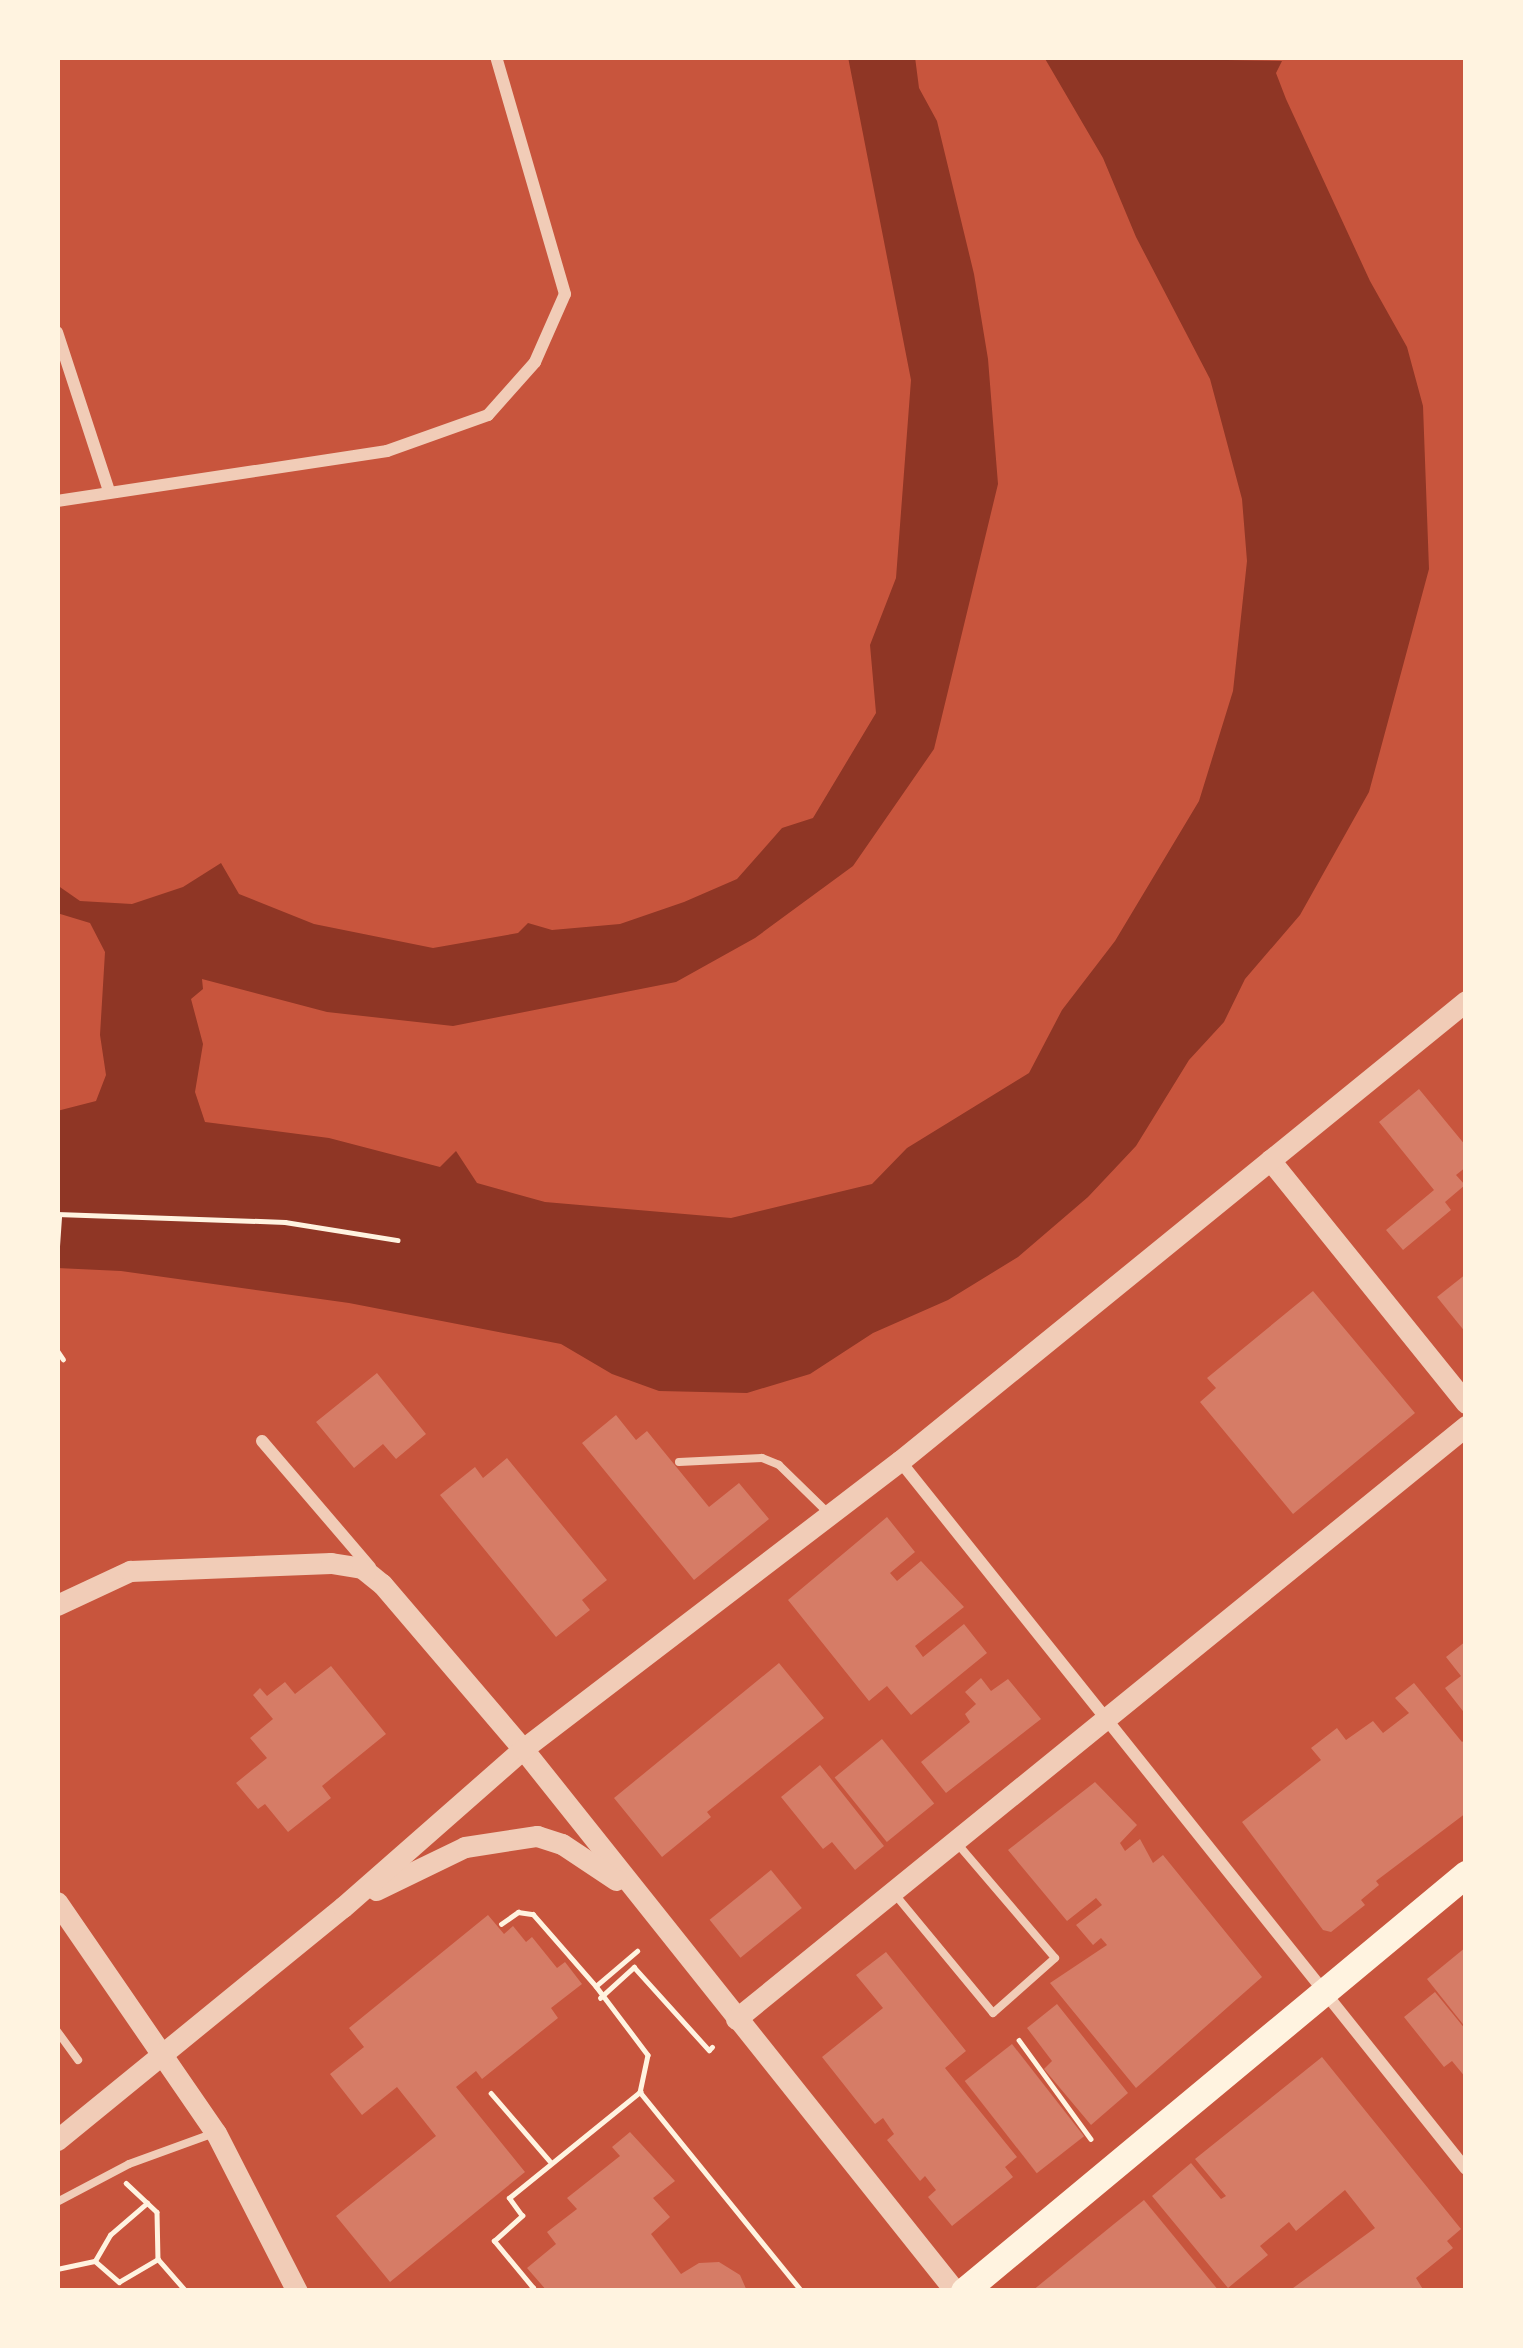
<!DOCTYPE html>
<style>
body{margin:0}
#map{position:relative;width:1523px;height:2348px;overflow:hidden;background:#c8553d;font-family:"Fira Sans Condensed",sans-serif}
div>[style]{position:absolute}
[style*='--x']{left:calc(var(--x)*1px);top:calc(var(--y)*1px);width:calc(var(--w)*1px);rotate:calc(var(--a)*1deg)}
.water>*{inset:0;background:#8f3625}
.building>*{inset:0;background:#d67c66;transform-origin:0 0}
.path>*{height:4.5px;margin:-2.25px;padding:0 2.25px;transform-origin:2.25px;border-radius:2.25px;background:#fff3e0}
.service>*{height:8px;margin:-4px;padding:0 4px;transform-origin:4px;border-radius:4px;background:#f1ccb7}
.minor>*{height:12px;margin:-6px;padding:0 6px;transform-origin:6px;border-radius:6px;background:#f1ccb7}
.tertiary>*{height:21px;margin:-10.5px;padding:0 10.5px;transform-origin:10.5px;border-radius:10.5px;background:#f1ccb7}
.primary>*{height:27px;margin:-13.5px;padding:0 13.5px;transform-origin:13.5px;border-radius:13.5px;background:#fff3e0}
span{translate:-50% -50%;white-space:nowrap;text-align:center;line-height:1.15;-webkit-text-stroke:12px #fff3e0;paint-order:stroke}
.frame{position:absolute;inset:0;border:60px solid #fff3e0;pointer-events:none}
</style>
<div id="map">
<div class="water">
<div style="clip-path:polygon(848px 57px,915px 57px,919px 88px,937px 121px,974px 274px,988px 359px,998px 484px,934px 749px,853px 866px,755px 938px,676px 982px,453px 1026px,327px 1012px,202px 979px,203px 989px,191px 999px,203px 1044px,195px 1092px,205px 1122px,329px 1138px,440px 1167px,456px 1151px,477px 1183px,545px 1202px,731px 1218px,872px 1184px,907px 1148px,1029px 1073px,1062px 1010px,1115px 941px,1199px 801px,1233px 691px,1247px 561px,1242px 499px,1210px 379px,1136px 237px,1103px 158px,1044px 57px,1282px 61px,1276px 73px,1286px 99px,1370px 281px,1407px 347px,1423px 406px,1429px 569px,1369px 792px,1300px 915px,1245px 979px,1224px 1022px,1189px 1060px,1136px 1146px,1088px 1197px,1018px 1257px,948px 1300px,873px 1333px,810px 1374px,747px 1393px,659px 1391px,612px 1374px,561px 1344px,349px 1303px,121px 1271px,57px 1268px,57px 1111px,96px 1101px,106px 1075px,100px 1035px,105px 952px,90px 923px,57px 913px,57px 885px,80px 901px,132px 904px,183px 887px,221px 863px,239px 894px,314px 924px,433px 948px,518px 933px,528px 923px,552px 930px,620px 924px,684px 902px,737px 879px,782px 828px,813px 818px,876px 713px,870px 645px,896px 578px,911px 380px)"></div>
</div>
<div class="building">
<div style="clip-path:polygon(1419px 1089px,1466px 1146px,1466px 1167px,1456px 1175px,1465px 1185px,1445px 1202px,1451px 1210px,1403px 1250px,1386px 1230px,1434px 1190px,1379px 1122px)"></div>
<div style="clip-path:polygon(1466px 1274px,1466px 1333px,1437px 1297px)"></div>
<div style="clip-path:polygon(1313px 1291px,1415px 1413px,1293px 1514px,1200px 1402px,1216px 1388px,1207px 1378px)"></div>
<div style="clip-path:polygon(377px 1373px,426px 1434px,396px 1459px,383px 1444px,354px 1468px,316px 1422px)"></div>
<div style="clip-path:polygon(616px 1415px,636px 1440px,647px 1431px,709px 1507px,739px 1483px,769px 1519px,694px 1580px,582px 1443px)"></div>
<div style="clip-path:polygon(507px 1458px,607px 1580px,582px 1600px,590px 1610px,556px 1637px,440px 1495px,475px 1467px,483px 1478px)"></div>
<div style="clip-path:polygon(887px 1517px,915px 1552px,890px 1573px,897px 1581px,921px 1561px,964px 1607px,915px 1646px,923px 1657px,964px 1624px,987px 1653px,911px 1715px,887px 1686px,869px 1701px,788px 1600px)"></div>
<div style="clip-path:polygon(1466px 1641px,1466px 1715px,1445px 1688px,1461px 1676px,1446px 1657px)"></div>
<div style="clip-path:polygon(779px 1663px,824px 1718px,707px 1812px,711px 1817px,662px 1857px,614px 1798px)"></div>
<div style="clip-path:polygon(331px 1666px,386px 1734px,322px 1786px,331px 1798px,288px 1832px,265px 1804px,258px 1809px,236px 1783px,267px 1758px,250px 1738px,273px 1719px,253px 1695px,260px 1688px,267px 1696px,285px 1682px,295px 1694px)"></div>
<div style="clip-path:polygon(981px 1678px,991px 1691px,1008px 1679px,1041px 1719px,946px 1793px,921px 1762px,970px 1722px,965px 1714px,976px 1704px,965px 1692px)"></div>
<div style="clip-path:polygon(1414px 1683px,1462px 1742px,1466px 1739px,1466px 1813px,1376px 1881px,1379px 1885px,1361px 1900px,1365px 1905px,1331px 1932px,1323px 1930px,1242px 1822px,1321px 1760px,1311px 1748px,1337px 1728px,1346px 1740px,1373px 1721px,1383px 1733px,1409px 1713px,1395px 1698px)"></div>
<div style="left:882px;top:1739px;width:83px;height:61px;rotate:51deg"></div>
<div style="clip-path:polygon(820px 1765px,884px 1846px,855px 1870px,832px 1842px,823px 1849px,781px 1797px)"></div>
<div style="clip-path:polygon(1095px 1782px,1137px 1825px,1120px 1843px,1125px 1851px,1140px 1839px,1153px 1863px,1163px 1855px,1262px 1977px,1136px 2088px,1050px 1983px,1107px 1945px,1101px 1938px,1093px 1945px,1076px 1925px,1102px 1905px,1096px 1898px,1067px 1921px,1008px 1850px)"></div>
<div style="left:771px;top:1870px;width:49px;height:79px;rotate:51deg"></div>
<div style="clip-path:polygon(488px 1915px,504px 1934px,513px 1926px,526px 1942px,532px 1937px,557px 1968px,565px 1962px,582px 1984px,551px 2008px,558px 2018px,482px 2079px,476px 2071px,456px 2087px,525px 2172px,390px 2282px,336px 2216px,436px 2136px,397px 2087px,362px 2115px,330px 2074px,364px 2047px,349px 2028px)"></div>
<div style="clip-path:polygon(1466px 1947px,1466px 2028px,1427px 1979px)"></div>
<div style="clip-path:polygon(886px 1952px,966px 2051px,945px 2068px,1017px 2157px,1005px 2167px,1013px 2177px,952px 2226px,928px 2197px,936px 2190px,925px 2176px,920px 2181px,887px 2140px,894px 2134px,883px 2118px,875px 2124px,822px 2057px,883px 2008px,856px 1975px)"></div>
<div style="clip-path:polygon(1435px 1992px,1466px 2030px,1466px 2078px,1452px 2061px,1444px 2067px,1404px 2017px)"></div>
<div style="clip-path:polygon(1057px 2004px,1128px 2093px,1091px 2125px,1044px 2069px,1052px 2061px,1027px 2028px)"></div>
<div style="left:1012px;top:2044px;width:117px;height:60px;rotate:52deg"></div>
<div style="clip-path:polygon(1322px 2057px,1461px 2229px,1447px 2241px,1453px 2248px,1416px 2278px,1424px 2291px,1289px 2291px,1375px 2228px,1345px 2190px,1296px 2231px,1289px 2222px,1260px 2246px,1268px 2255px,1228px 2288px,1152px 2196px,1191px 2163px,1221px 2199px,1226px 2196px,1195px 2159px)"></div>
<div style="clip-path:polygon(630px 2132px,675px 2181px,653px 2198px,670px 2217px,651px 2234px,681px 2274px,699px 2263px,719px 2262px,740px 2275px,747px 2291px,547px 2291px,527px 2268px,556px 2244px,547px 2232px,577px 2209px,567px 2198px,620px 2156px,612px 2147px)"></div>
<div style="clip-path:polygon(1144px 2200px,1219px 2291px,1032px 2291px,1114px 2224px)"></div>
</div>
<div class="path">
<div style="--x:57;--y:1214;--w:228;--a:2"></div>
<div style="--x:285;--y:1222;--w:114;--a:9.1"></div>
<div style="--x:57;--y:1246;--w:30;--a:-86"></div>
<div style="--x:57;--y:1350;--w:11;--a:56"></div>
<div style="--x:501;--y:1924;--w:21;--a:-35"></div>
<div style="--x:518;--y:1912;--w:15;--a:8"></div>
<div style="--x:533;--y:1914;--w:96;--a:48.8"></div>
<div style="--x:596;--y:1986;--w:86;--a:53"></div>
<div style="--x:648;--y:2055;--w:38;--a:102"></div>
<div style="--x:640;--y:2092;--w:257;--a:50.9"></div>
<div style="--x:596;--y:1986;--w:54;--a:-40.5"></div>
<div style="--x:600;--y:1998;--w:46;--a:-42.4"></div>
<div style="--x:634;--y:1967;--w:112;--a:47.9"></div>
<div style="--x:709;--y:2050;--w:4;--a:-45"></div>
<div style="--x:1019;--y:2040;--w:122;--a:54"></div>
<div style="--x:491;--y:2093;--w:90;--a:49.1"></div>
<div style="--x:126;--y:2183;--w:42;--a:43.1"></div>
<div style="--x:157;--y:2212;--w:47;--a:88.8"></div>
<div style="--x:158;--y:2259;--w:43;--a:48.8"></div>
<div style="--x:95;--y:2261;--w:30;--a:-60"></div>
<div style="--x:110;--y:2235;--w:49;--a:-40.9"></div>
<div style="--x:57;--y:2269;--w:39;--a:-12"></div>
<div style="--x:95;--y:2261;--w:32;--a:41"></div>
<div style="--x:119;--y:2282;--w:45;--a:-30.5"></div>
<div style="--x:528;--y:2291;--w:6;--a:-31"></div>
<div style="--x:533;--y:2288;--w:61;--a:-129.7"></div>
<div style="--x:494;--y:2241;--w:38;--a:-42"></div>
<div style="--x:522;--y:2216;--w:22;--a:-126"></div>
<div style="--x:509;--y:2198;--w:169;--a:-39"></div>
</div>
<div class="service">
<div style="--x:679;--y:1462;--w:83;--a:-2.8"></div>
<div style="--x:762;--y:1458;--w:18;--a:22"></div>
<div style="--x:779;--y:1465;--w:70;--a:44.4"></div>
<div style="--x:893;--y:1892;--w:157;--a:50.4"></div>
<div style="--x:993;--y:2013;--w:83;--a:-41.6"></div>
<div style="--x:1055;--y:1958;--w:153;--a:-130.5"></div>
<div style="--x:57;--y:2031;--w:36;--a:54"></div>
<div style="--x:57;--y:2202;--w:81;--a:-27.8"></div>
<div style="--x:129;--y:2164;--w:90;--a:-20"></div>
</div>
<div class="minor">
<div style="--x:57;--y:332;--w:167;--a:71.9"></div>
<div style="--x:57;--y:501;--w:334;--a:-8.6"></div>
<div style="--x:387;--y:451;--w:107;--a:-19.6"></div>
<div style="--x:488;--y:415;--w:71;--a:-48.4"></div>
<div style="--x:535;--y:362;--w:74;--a:-66.2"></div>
<div style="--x:565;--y:294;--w:247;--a:-106.2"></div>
<div style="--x:262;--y:1441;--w:166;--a:49.4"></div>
<div style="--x:900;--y:1461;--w:906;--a:51.36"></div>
</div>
<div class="tertiary">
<div style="--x:1270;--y:1160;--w:312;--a:51.1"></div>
<div style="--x:57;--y:1605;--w:81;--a:-25"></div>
<div style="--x:130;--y:1571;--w:201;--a:-2.3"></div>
<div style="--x:331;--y:1563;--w:31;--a:9"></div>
<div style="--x:362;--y:1568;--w:26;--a:39"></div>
<div style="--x:382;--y:1584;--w:217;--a:49.5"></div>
<div style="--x:523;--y:1749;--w:693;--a:51.44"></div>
<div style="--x:376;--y:1890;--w:99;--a:-25.8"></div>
<div style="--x:465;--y:1847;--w:73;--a:-8.7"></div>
<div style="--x:537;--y:1836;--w:26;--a:18"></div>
<div style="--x:562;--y:1844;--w:65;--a:33.7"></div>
<div style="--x:57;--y:1902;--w:280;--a:55.5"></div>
<div style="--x:216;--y:2133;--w:178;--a:62.9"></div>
<div style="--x:736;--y:2019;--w:941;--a:-39.09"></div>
<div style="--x:57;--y:2140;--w:369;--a:-39.2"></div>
<div style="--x:343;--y:1907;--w:240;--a:-41.3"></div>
<div style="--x:523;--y:1749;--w:474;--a:-37.4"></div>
<div style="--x:900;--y:1461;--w:729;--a:-39.1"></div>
</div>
<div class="primary">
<div style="--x:964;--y:2291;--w:653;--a:-39.72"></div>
</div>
<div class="frame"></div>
</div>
